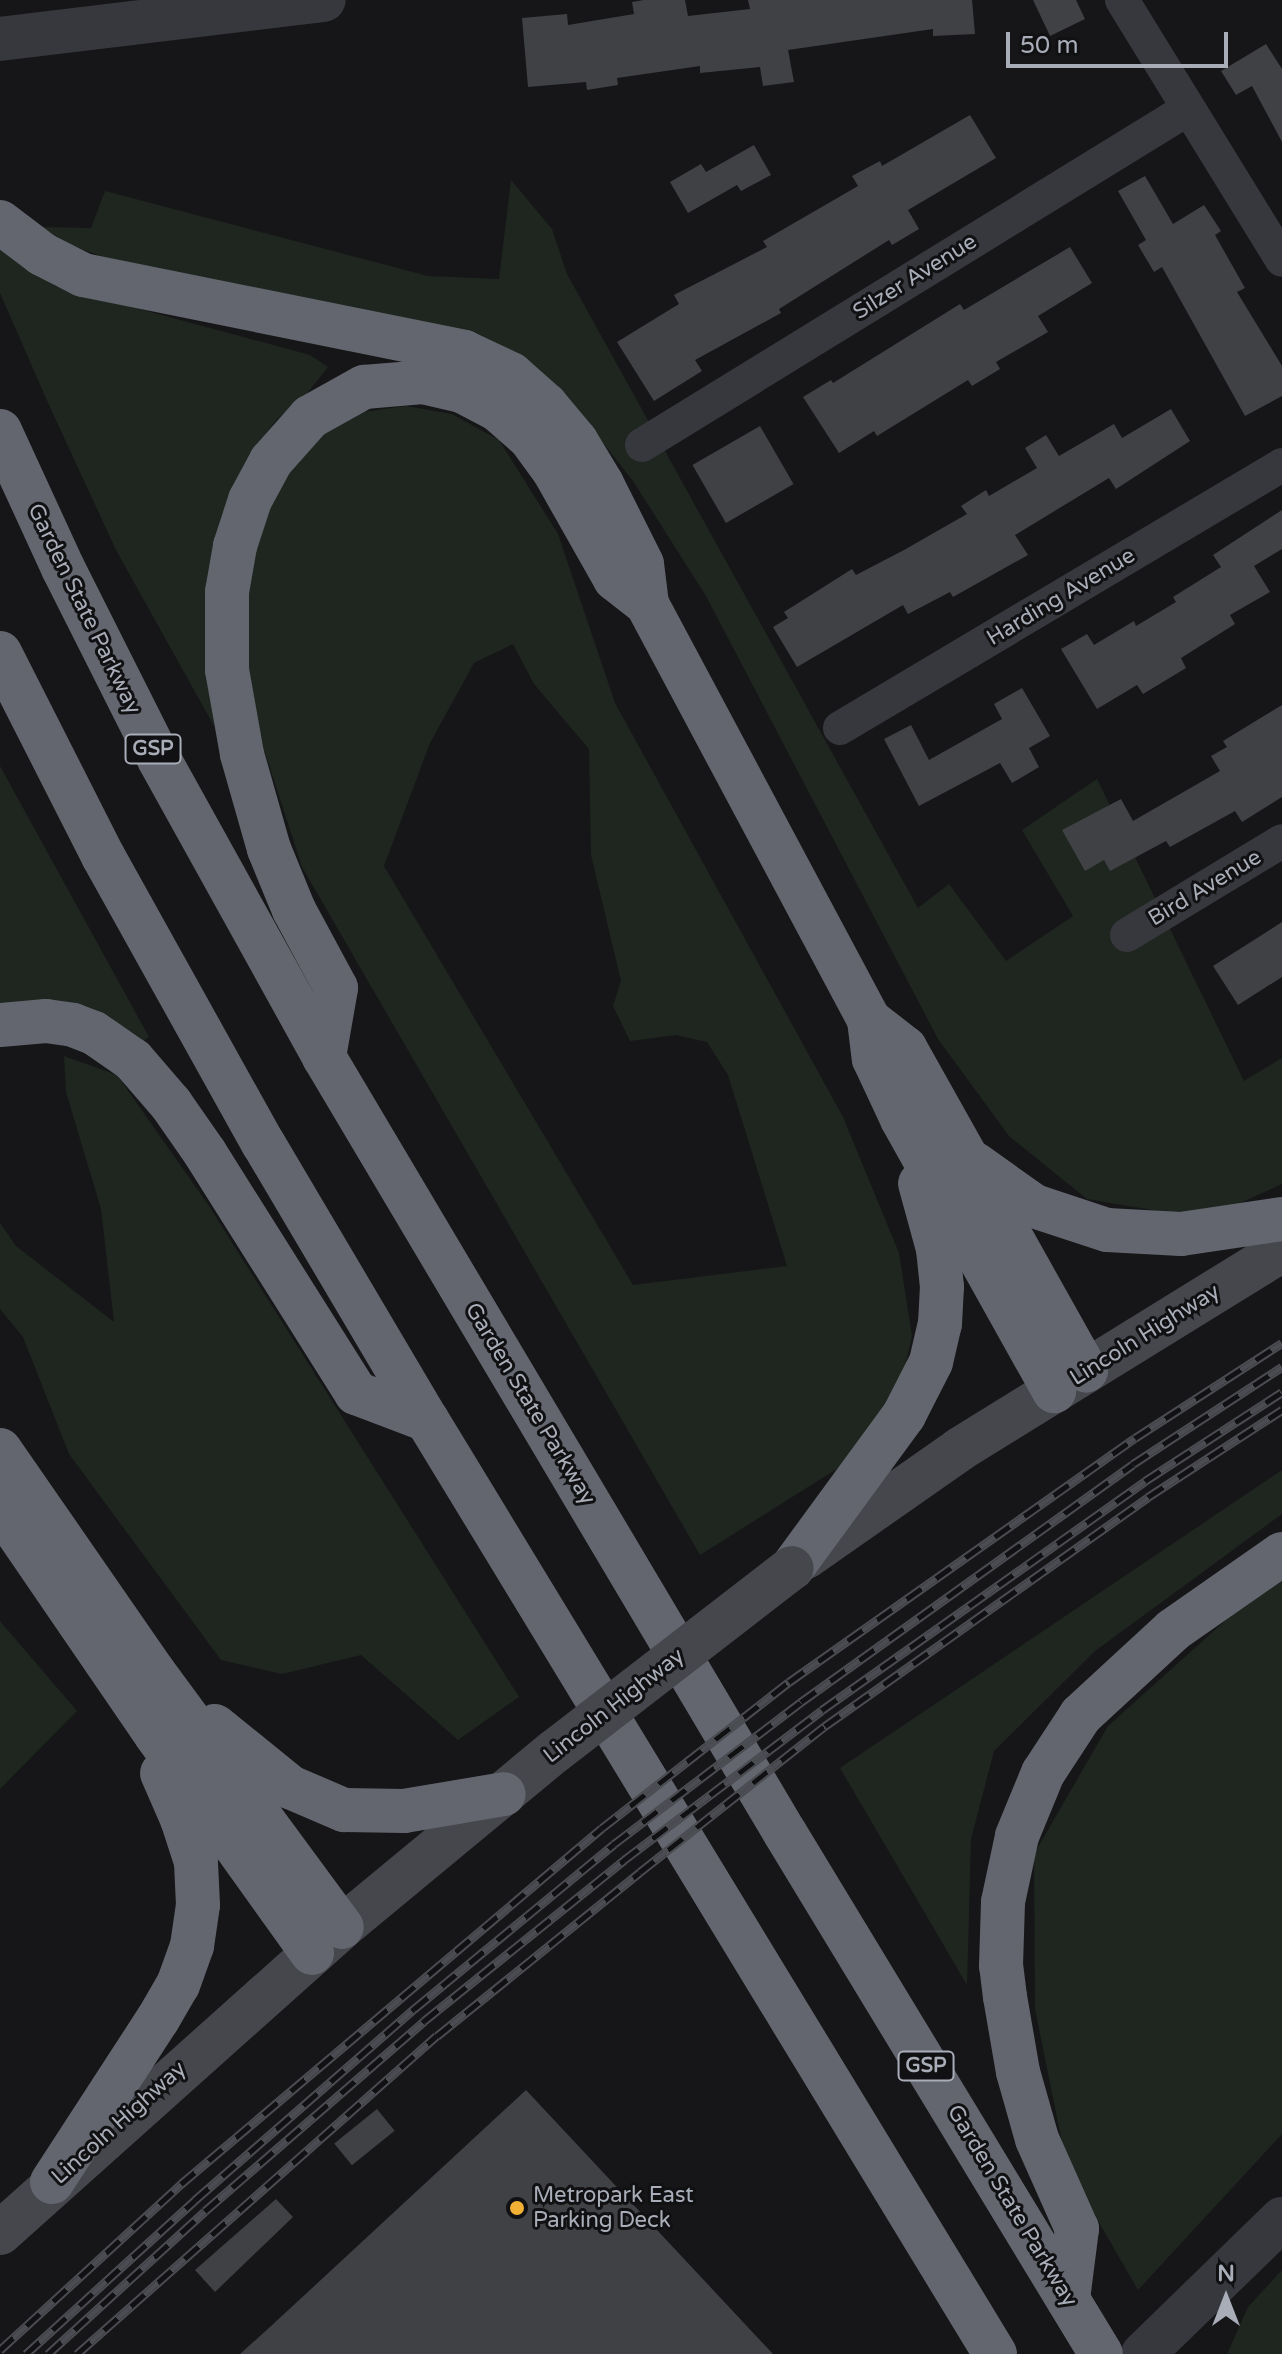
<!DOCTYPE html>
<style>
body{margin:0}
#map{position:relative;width:1282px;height:2354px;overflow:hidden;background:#161618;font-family:"Varela Round",sans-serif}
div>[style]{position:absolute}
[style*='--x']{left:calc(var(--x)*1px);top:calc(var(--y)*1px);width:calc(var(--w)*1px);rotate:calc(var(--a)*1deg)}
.green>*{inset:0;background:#1e261f}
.building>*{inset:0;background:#404145;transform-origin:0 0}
.minor>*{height:34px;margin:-17px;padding:0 17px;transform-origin:17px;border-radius:17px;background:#37383d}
.tertiary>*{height:44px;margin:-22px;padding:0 22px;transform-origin:22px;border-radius:22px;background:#37383d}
.secondary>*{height:44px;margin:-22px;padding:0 22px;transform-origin:22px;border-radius:22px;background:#45474d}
.motorway>*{height:44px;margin:-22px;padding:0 22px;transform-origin:22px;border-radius:22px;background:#63666e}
.rail>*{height:9px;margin-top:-4.5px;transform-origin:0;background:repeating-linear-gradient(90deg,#111113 0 18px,#4a4c52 0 36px);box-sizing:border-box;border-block:2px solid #4a4c52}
.secondary-bridge>*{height:44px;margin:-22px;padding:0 22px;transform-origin:22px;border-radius:22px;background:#45474d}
.dots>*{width:22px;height:22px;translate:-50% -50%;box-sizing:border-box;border:4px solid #111113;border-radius:50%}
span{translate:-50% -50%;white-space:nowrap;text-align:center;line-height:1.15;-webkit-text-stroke:6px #111113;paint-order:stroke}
.shield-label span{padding:2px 6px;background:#111113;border:2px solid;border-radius:6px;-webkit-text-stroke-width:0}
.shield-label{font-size:20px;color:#a8adb8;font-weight:700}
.street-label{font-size:22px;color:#a8adb8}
.poi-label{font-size:22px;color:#a8adb8}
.left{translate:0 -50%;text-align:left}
.north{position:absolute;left:1186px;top:2258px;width:80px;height:80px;-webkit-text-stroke:6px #111113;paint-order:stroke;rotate:0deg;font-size:22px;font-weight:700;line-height:32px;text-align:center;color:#a8adb8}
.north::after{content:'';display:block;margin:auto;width:28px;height:36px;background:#a8adb8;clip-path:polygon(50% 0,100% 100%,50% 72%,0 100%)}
.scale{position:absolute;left:1006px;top:32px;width:222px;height:36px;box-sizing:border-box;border:4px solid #a8adb8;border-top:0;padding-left:10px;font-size:24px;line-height:28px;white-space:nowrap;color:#a8adb8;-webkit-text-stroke:6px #111113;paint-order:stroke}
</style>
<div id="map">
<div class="green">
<div style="clip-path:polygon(511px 180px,552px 229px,567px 274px,918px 908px,949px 884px,1006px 961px,1073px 916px,1022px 830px,1097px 779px,1244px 1081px,1282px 1058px,1282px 1184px,1205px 1219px,1087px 1199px,1009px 1136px,938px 1039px,706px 596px,633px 481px,578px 411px,120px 263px,73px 246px,41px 227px,91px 228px,105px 191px,428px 276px,499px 279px)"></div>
<div style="clip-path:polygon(0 248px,55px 286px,310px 355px,328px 367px,305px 396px,276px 420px,244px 464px,221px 517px,208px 675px,214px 726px,116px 550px,49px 405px,0 293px)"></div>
<div style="clip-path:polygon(evenodd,406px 406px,452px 414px,499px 440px,558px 534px,615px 703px,843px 1117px,899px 1253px,912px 1336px,889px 1436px,700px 1555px,302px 867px,260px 737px,248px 664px,249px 576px,259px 529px,291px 468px,317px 438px,363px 412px,406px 406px,513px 644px,534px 684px,589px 749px,591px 855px,621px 981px,613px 1006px,630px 1041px,676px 1035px,707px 1042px,728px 1075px,787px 1266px,633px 1285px,384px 866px,430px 743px,474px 663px,513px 644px)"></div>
<div style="clip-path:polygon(0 766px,149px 1037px,140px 1043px,109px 1016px,81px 1007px,0 1003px)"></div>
<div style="clip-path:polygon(64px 1056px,117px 1075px,207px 1203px,519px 1697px,458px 1740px,361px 1655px,282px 1674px,221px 1660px,69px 1454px,23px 1337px,0 1309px,0 1223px,16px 1246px,114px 1322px,101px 1209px,66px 1092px)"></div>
<div style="clip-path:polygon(1282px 1470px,1282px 1514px,1095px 1651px,994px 1751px,971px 1839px,967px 1985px,840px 1768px)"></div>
<div style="clip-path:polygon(1282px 1581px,1282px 2134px,1138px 2290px,1067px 2167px,1035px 2009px,1034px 1854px,1108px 1726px,1256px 1593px)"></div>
<div style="clip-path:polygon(0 1621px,77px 1711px,0 1789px)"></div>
<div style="clip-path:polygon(1282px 2270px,1282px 2354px,1227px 2354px,1248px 2307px)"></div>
</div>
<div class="building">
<div style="clip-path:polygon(644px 0,685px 0,688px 16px,750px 9px,748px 0,972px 0,975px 34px,933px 36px,933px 29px,788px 50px,794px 82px,763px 86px,760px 67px,700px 73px,700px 66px,617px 78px,618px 85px,587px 90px,586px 82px,528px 87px,522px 18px,567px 14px,568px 25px,634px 14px,632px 2px)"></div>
<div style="clip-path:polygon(1033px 0,1076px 0,1085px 19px,1050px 36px)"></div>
<div style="clip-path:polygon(1266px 44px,1282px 69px,1282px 142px,1252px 86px,1236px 95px,1221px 71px)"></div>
<div style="clip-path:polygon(970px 115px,996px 158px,908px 210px,919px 229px,892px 245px,889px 240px,779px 309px,781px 313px,695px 360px,702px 371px,654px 401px,617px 342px,679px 304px,674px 295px,767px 247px,763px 241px,858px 186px,852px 176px,880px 161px,882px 166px)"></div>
<div style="clip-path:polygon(754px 145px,771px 175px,741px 191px,737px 185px,688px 213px,670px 182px,701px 164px,706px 172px)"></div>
<div style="clip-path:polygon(1145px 176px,1173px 224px,1204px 205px,1221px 231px,1215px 235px,1245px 288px,1237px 292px,1282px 366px,1282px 396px,1245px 416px,1162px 267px,1154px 272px,1138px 245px,1146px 240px,1118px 191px)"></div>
<div style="clip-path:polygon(1070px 247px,1092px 283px,1038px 316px,1048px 332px,996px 362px,1000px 369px,972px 386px,968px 380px,877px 436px,874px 431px,839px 453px,803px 397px,831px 380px,833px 383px,960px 304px,964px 310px)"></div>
<div style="clip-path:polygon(1171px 409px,1190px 441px,1116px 489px,1109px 478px,1015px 535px,1028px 555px,953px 597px,950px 592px,908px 614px,903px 605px,797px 667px,773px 627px,788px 618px,784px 612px,852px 569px,856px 575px,904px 550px,967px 514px,961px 506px,986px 490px,989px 496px,1037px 468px,1025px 448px,1046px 435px,1059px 456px,1114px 424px,1122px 438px)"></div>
<div style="left:760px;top:426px;width:67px;height:78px;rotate:60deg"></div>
<div style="clip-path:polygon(1282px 510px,1282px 549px,1254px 566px,1270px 592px,1230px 615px,1235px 624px,1181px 658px,1186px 668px,1143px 694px,1137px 685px,1097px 709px,1061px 649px,1087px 634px,1094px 645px,1134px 621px,1136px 626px,1176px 602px,1173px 597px,1221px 567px,1213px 555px)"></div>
<div style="clip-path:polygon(1022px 688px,1050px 736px,1029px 748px,1039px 767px,1012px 783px,1000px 763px,919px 806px,884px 739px,911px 725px,929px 760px,1002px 719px,994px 704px)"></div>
<div style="clip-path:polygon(1282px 705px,1282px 797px,1242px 822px,1235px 811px,1170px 847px,1166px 841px,1110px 871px,1104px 860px,1085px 871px,1062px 830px,1121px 799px,1133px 821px,1220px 771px,1211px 756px,1227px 747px,1223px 741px)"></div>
<div style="clip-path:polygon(1282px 922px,1282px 977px,1238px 1005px,1213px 966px)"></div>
<div style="clip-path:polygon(526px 2090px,773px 2354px,240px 2354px,270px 2327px)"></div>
<div style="left:377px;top:2109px;width:28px;height:55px;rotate:51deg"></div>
<div style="clip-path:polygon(276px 2199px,293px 2217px,215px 2292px,195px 2270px)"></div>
</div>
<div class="minor">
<div style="--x:1122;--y:0;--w:305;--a:58.4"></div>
<div style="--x:642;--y:445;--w:641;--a:-31.61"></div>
<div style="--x:840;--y:728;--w:514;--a:-30.75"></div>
<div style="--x:1127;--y:935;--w:181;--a:-31.2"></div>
</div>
<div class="tertiary">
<div style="--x:0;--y:39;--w:326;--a:-6.9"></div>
<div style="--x:1143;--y:2354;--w:194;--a:-44.2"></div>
</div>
<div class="secondary">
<div style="--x:806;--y:1557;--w:188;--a:-35"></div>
<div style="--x:960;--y:1449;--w:379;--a:-31.7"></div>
<div style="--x:0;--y:2233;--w:459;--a:-41.8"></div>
<div style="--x:342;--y:1927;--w:276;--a:-39.6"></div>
</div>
<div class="motorway">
<div style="--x:0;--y:222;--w:53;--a:37.3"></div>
<div style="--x:42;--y:254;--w:46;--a:27.1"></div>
<div style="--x:83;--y:275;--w:389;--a:11.4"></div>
<div style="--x:464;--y:352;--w:52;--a:25.1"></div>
<div style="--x:511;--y:374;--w:47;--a:41.5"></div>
<div style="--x:546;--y:405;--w:47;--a:50.2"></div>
<div style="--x:576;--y:441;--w:50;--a:58.8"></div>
<div style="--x:602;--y:484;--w:89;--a:63.4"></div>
<div style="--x:642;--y:564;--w:40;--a:82.9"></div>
<div style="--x:647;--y:604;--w:472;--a:61.9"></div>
<div style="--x:869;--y:1020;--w:39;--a:83"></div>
<div style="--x:874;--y:1059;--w:66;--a:65"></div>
<div style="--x:902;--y:1119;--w:312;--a:60.8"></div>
<div style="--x:0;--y:431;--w:151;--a:65.3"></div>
<div style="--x:63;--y:568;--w:214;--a:63.3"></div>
<div style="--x:159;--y:759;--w:341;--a:61"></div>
<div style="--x:324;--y:1057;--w:903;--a:59.29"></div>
<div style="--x:785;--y:1833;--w:609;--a:58.76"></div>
<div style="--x:0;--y:653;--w:228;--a:63.1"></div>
<div style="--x:103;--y:856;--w:329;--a:60.9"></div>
<div style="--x:263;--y:1143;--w:322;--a:59.4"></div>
<div style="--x:427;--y:1420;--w:1093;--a:58.69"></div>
<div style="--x:869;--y:1020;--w:46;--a:37.9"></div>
<div style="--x:905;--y:1048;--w:370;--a:60.7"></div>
<div style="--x:0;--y:1025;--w:46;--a:-5"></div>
<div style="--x:46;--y:1021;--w:27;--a:8"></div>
<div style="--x:73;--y:1025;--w:22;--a:21"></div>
<div style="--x:94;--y:1033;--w:47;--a:34.7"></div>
<div style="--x:133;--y:1060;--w:58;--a:49.2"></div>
<div style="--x:171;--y:1104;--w:60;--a:55.2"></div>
<div style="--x:205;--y:1153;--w:284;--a:57.8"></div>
<div style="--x:356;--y:1393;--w:76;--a:20.8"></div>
<div style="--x:324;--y:1057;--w:70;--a:-80.1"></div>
<div style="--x:336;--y:988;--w:89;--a:-118.3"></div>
<div style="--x:294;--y:910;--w:66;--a:-112.3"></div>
<div style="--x:269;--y:849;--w:99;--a:-105.9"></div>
<div style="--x:242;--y:754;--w:85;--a:-100.1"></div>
<div style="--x:227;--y:670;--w:78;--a:-90"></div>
<div style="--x:227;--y:592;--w:47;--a:-80.1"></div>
<div style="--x:235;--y:546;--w:48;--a:-71.9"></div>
<div style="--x:250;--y:500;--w:44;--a:-61.7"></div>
<div style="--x:271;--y:461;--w:59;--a:-48.4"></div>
<div style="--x:310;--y:417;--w:62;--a:-29.1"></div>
<div style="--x:364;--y:387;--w:59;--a:-4.8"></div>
<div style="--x:423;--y:382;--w:40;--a:13"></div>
<div style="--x:462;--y:391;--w:41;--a:27.8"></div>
<div style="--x:498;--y:410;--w:43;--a:41.2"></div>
<div style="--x:530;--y:438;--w:41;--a:54"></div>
<div style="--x:554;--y:471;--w:124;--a:60.5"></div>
<div style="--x:615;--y:579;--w:41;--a:38"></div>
<div style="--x:975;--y:1164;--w:72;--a:35.4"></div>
<div style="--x:1034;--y:1206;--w:77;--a:18.2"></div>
<div style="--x:1107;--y:1230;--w:74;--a:3.1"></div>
<div style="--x:1181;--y:1234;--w:102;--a:-8.4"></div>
<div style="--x:0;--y:1450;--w:269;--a:55.3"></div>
<div style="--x:153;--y:1671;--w:318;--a:53.6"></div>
<div style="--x:0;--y:1507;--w:276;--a:55.6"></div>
<div style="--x:156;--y:1735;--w:268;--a:54.4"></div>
<div style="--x:792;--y:1568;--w:190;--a:-53.8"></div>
<div style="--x:904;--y:1415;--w:59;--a:-63"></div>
<div style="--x:931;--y:1362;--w:39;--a:-77"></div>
<div style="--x:940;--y:1324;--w:37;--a:-87"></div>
<div style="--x:942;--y:1287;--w:38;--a:-96"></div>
<div style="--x:938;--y:1249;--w:68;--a:-105.3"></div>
<div style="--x:215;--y:1726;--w:97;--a:39.1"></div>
<div style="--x:290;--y:1787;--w:59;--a:23.1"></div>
<div style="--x:344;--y:1810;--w:60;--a:1"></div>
<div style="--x:404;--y:1811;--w:101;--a:-9.6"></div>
<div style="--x:52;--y:2182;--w:194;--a:-57"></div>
<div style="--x:158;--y:2019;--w:39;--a:-60"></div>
<div style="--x:178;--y:1985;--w:41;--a:-70.3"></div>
<div style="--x:192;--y:1946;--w:41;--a:-81.7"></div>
<div style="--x:198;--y:1905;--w:43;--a:-92.7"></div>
<div style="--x:196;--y:1862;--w:45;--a:-108"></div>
<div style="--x:182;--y:1819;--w:50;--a:-113.5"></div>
<div style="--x:1068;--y:2299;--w:71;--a:-82.7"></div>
<div style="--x:1077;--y:2229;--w:98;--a:-114"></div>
<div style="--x:1037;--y:2139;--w:70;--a:-105.8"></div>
<div style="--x:1018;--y:2072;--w:76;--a:-99.8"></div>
<div style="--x:1005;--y:1997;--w:31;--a:-97"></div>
<div style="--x:1001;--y:1966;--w:64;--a:-88.2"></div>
<div style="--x:1003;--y:1902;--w:67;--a:-78"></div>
<div style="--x:1017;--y:1836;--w:68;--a:-67.6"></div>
<div style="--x:1043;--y:1773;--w:69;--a:-56.8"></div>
<div style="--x:1081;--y:1715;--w:125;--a:-42.7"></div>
<div style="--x:1173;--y:1630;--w:133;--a:-34.9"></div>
</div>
<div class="rail">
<div style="--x:0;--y:2350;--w:246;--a:-42.5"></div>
<div style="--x:181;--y:2184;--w:551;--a:-40.22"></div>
<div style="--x:602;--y:1828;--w:237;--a:-38"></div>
<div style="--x:789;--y:1682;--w:423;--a:-35.2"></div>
<div style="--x:1135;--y:1438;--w:175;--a:-32.9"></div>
<div style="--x:26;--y:2354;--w:229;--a:-42.3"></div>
<div style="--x:195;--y:2200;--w:291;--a:-41.1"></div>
<div style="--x:414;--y:2009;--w:259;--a:-39.5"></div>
<div style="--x:614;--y:1844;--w:235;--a:-37.2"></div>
<div style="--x:801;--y:1702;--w:408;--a:-35.6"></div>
<div style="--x:1133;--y:1464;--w:178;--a:-33.1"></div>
<div style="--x:48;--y:2354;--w:212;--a:-42.3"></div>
<div style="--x:205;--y:2211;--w:290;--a:-40.9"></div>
<div style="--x:424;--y:2021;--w:257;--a:-38.8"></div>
<div style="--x:624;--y:1860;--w:248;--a:-37.1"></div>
<div style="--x:822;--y:1710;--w:396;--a:-35.3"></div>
<div style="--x:1145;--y:1481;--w:163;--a:-33"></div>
<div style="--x:77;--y:2354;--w:480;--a:-41.5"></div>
<div style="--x:437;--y:2036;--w:261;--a:-38.9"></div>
<div style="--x:640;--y:1872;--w:236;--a:-38.3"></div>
<div style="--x:825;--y:1726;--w:396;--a:-35.3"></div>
<div style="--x:1148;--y:1497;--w:160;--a:-33"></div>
</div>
<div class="secondary-bridge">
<div style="--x:555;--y:1751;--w:299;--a:-37.7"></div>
</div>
<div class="dots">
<div style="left:517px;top:2208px;background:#f2b134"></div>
</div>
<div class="shield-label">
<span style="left:153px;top:749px">GSP</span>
<span style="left:926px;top:2066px">GSP</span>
</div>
<div class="street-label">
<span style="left:915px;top:277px;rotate:-32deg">Silzer Avenue</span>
<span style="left:1061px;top:597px;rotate:-31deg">Harding Avenue</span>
<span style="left:84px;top:609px;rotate:64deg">Garden State Parkway</span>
<span style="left:1205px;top:888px;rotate:-31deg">Bird Avenue</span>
<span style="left:1145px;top:1335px;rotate:-32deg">Lincoln Highway</span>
<span style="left:530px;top:1404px;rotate:59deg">Garden State Parkway</span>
<span style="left:614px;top:1706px;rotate:-38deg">Lincoln Highway</span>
<span style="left:119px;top:2123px;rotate:-42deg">Lincoln Highway</span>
<span style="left:1012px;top:2206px;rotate:59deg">Garden State Parkway</span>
</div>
<div class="poi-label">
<span class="left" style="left:533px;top:2208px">Metropark East<br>Parking Deck</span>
</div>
<div class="north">N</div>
<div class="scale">50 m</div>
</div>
